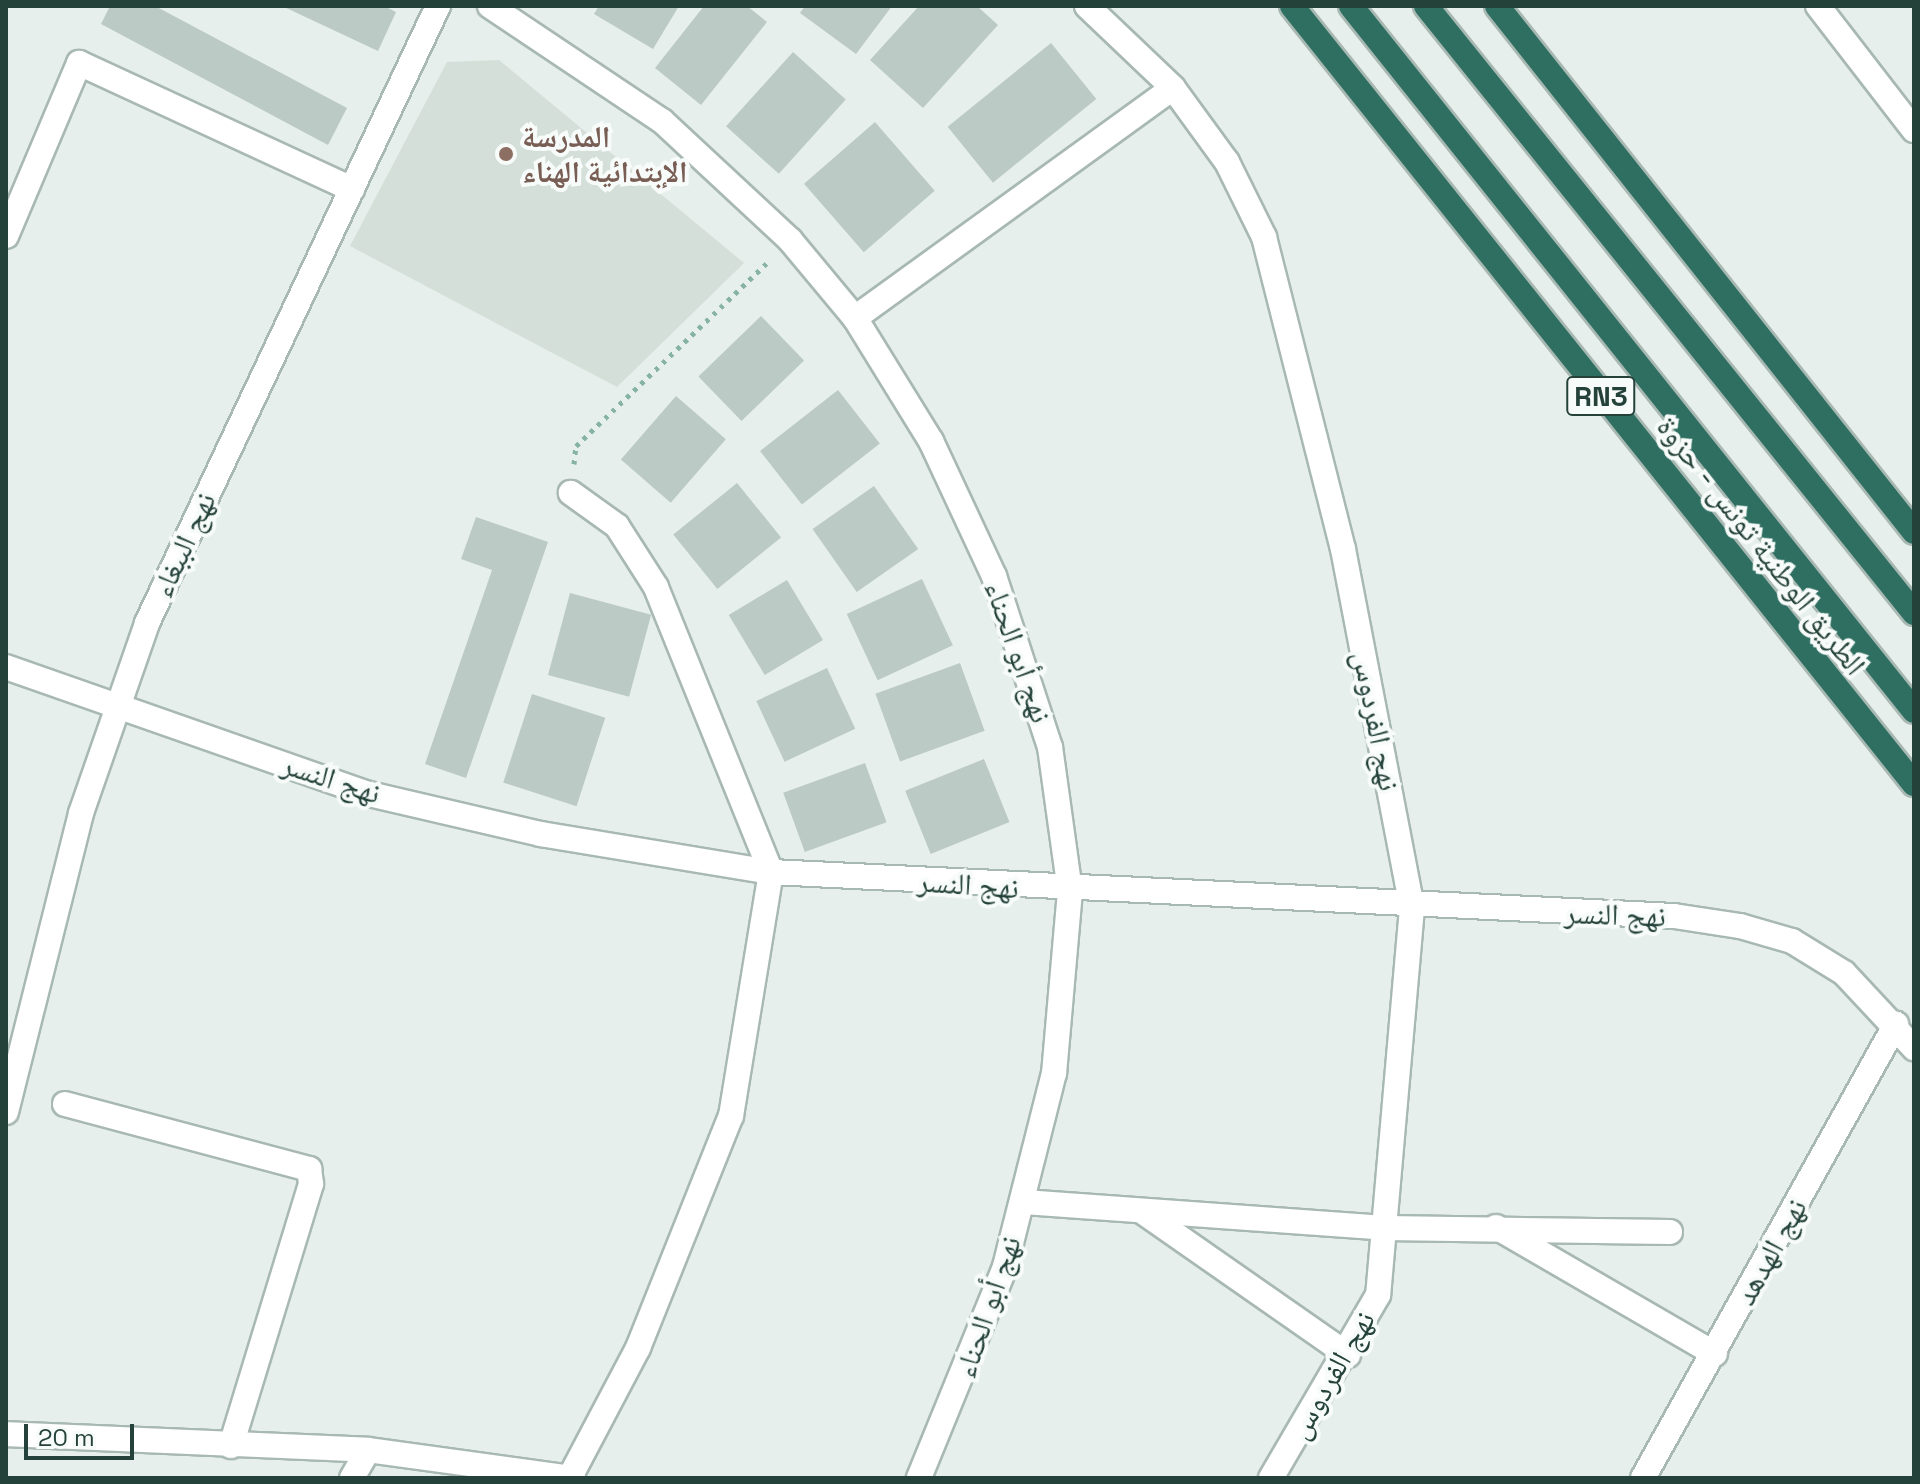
<!DOCTYPE html>
<meta charset="utf-8">
<style>
body{margin:0}
#map{position:relative;width:1920px;height:1484px;overflow:hidden;background:#e6efeb;font-family:"Space Grotesk","Noto Naskh Arabic",sans-serif}
div>[style]{position:absolute}
[style*='--x']{left:calc(var(--x)*1px);top:calc(var(--y)*1px);width:calc(var(--w)*1px);rotate:calc(var(--a)*1deg)}
.built>*{inset:0;background:#d4dfda}
.building>*{inset:0;background:#bbcac4;transform-origin:0 0}
.path>*{height:5px;margin-top:-2.5px;transform-origin:0;background:repeating-linear-gradient(90deg,#86b3a5 0 4px,transparent 0 10px)}
.roads{filter:drop-shadow(2px 0 #a8b8b2) drop-shadow(-2px 0 #a8b8b2) drop-shadow(0 2px #a8b8b2) drop-shadow(0 -2px #a8b8b2)}
.minor>*{height:24px;margin:-12px;padding:0 12px;transform-origin:12px;border-radius:12px;background:#fff}
.highway>*{height:24px;margin:-12px;padding:0 12px;transform-origin:12px;border-radius:12px;background:#2f6f62}
.dots>*{width:22px;height:22px;translate:-50% -50%;box-sizing:border-box;border:4px solid #f7fbf9;border-radius:50%}
span{translate:-50% -50%;white-space:nowrap;text-align:center;line-height:1.15;-webkit-text-stroke:8px #f7fbf9;paint-order:stroke}
.shield-label span{padding:2px 6px;background:#f7fbf9;border:2px solid;border-radius:6px;-webkit-text-stroke-width:0}
.shield-label{font-size:28px;color:#24423a;font-weight:700}
.education-label{font-size:30px;color:#785e54;font-weight:700}
.left{translate:0 -50%;text-align:left}
.street-label{font-size:30px;color:#24423a}
.frame{position:absolute;inset:0;border:8px solid #24423a;pointer-events:none}
.scale{position:absolute;left:24px;top:1424px;width:110px;height:36px;box-sizing:border-box;border:4px solid #24423a;border-top:0;padding-left:10px;font-size:24px;line-height:28px;white-space:nowrap;color:#24423a;-webkit-text-stroke:6px #f7fbf9;paint-order:stroke}
</style>
<div id="map">
<div class="built">
<div style="clip-path:polygon(499px 60px,744px 263px,617px 387px,350px 246px,447px 62px)"></div>
</div>
<div class="building">
<div style="clip-path:polygon(110px 6px,155px 6px,347px 108px,328px 145px,101px 24px)"></div>
<div style="clip-path:polygon(282px 6px,384px 6px,396px 12px,378px 51px)"></div>
<div style="clip-path:polygon(599px 6px,679px 6px,653px 49px,594px 14px)"></div>
<div style="clip-path:polygon(704px 6px,747px 6px,767px 22px,701px 105px,655px 68px)"></div>
<div style="clip-path:polygon(805px 6px,892px 6px,856px 54px,800px 13px)"></div>
<div style="clip-path:polygon(919px 6px,977px 6px,998px 25px,923px 108px,870px 60px)"></div>
<div style="left:1051px;top:43px;width:72px;height:133px;rotate:51deg"></div>
<div style="left:793px;top:52px;width:71px;height:100px;rotate:42deg"></div>
<div style="left:875px;top:122px;width:91px;height:94px;rotate:49deg"></div>
<div style="left:761px;top:316px;width:62px;height:87px;rotate:46deg"></div>
<div style="left:838px;top:390px;width:68px;height:99px;rotate:52deg"></div>
<div style="left:676px;top:396px;width:66px;height:84px;rotate:41deg"></div>
<div style="left:737px;top:483px;width:70px;height:82px;rotate:51deg"></div>
<div style="left:874px;top:486px;width:77px;height:75px;rotate:55deg"></div>
<div style="clip-path:polygon(476px 517px,548px 542px,466px 778px,425px 764px,492px 570px,461px 559px)"></div>
<div style="left:922px;top:579px;width:73px;height:83px;rotate:65deg"></div>
<div style="left:787px;top:580px;width:70px;height:68px;rotate:59deg"></div>
<div style="left:570px;top:593px;width:84px;height:85px;rotate:15deg"></div>
<div style="left:960px;top:663px;width:72px;height:90px;rotate:70deg"></div>
<div style="left:827px;top:668px;width:67px;height:78px;rotate:65deg"></div>
<div style="left:532px;top:694px;width:77px;height:93px;rotate:18deg"></div>
<div style="left:984px;top:759px;width:68px;height:85px;rotate:68deg"></div>
<div style="left:865px;top:763px;width:63px;height:87px;rotate:70deg"></div>
</div>
<div class="path">
<div style="--x:574;--y:464;--w:18;--a:-84"></div>
<div style="--x:576;--y:446;--w:267;--a:-43.8"></div>
</div>
<div class="roads">
<div class="minor">
<div style="--x:490;--y:6;--w:207;--a:33.8"></div>
<div style="--x:662;--y:121;--w:175;--a:42.9"></div>
<div style="--x:790;--y:240;--w:102;--a:50.2"></div>
<div style="--x:855;--y:318;--w:145;--a:58.3"></div>
<div style="--x:931;--y:441;--w:149;--a:65"></div>
<div style="--x:994;--y:576;--w:180;--a:71.9"></div>
<div style="--x:1050;--y:747;--w:145;--a:82.1"></div>
<div style="--x:1070;--y:891;--w:183;--a:95"></div>
<div style="--x:1054;--y:1073;--w:200;--a:104.2"></div>
<div style="--x:1005;--y:1267;--w:228;--a:112.2"></div>
<div style="--x:1087;--y:6;--w:119;--a:43.6"></div>
<div style="--x:1173;--y:88;--w:92;--a:53.9"></div>
<div style="--x:1227;--y:162;--w:84;--a:63.7"></div>
<div style="--x:1264;--y:237;--w:322;--a:75.8"></div>
<div style="--x:1343;--y:549;--w:366;--a:79.1"></div>
<div style="--x:1412;--y:908;--w:388;--a:95"></div>
<div style="--x:1378;--y:1295;--w:212;--a:120.3"></div>
<div style="--x:1818;--y:6;--w:157;--a:52.3"></div>
<div style="--x:6;--y:236;--w:188;--a:-67.1"></div>
<div style="--x:79;--y:63;--w:301;--a:24.8"></div>
<div style="--x:855;--y:318;--w:392;--a:-35.9"></div>
<div style="--x:6;--y:667;--w:385;--a:19.3"></div>
<div style="--x:369;--y:794;--w:177;--a:13.1"></div>
<div style="--x:541;--y:834;--w:233;--a:9.4"></div>
<div style="--x:771;--y:872;--w:904;--a:2.79"></div>
<div style="--x:1674;--y:916;--w:67;--a:8.6"></div>
<div style="--x:1740;--y:926;--w:54;--a:16.1"></div>
<div style="--x:1792;--y:941;--w:61;--a:31.6"></div>
<div style="--x:1844;--y:973;--w:103;--a:47"></div>
<div style="--x:65;--y:1104;--w:253;--a:14.9"></div>
<div style="--x:309;--y:1169;--w:15;--a:82"></div>
<div style="--x:311;--y:1184;--w:274;--a:107"></div>
<div style="--x:6;--y:1112;--w:308;--a:-75.9"></div>
<div style="--x:81;--y:813;--w:201;--a:-70.8"></div>
<div style="--x:147;--y:623;--w:682;--a:-64.75"></div>
<div style="--x:1024;--y:1202;--w:362;--a:4.1"></div>
<div style="--x:1385;--y:1228;--w:285;--a:0.8"></div>
<div style="--x:1143;--y:1212;--w:250;--a:34.9"></div>
<div style="--x:1496;--y:1227;--w:253;--a:30.1"></div>
<div style="--x:6;--y:1434;--w:362;--a:2.5"></div>
<div style="--x:368;--y:1450;--w:207;--a:7.8"></div>
<div style="--x:570;--y:1477;--w:146;--a:-62.2"></div>
<div style="--x:638;--y:1348;--w:250;--a:-68.2"></div>
<div style="--x:731;--y:1116;--w:247;--a:-80.7"></div>
<div style="--x:771;--y:872;--w:307;--a:-112"></div>
<div style="--x:656;--y:587;--w:72;--a:-122.6"></div>
<div style="--x:617;--y:526;--w:57;--a:-144.3"></div>
<div style="--x:352;--y:1478;--w:32;--a:-60"></div>
<div style="--x:1643;--y:1478;--w:520;--a:-60.87"></div>
</div>
<div class="highway">
<div style="--x:1292;--y:6;--w:996;--a:51.36"></div>
<div style="--x:1351;--y:6;--w:902;--a:51.39"></div>
<div style="--x:1426;--y:6;--w:779;--a:51.2"></div>
<div style="--x:1497;--y:6;--w:671;--a:51.59"></div>
</div>
</div>
<div class="dots">
<div style="left:506px;top:154px;background:#8d6e63"></div>
</div>
<div class="shield-label">
<span style="left:1601px;top:396px">RN3</span>
</div>
<div class="education-label">
<span class="left" style="left:522px;top:154px">المدرسة<br>الإبتدائية الهناء</span>
</div>
<div class="street-label">
<span style="left:184px;top:545px;rotate:-65deg">نهج الببغاء</span>
<span style="left:1761px;top:546px;rotate:52deg">الطريق الوطنية تونس - حزوة</span>
<span style="left:1018px;top:652px;rotate:71deg">نهج أبو الحناء</span>
<span style="left:1376px;top:721px;rotate:79deg">نهج الفردوس</span>
<span style="left:331px;top:779px;rotate:18deg">نهج النسر</span>
<span style="left:968px;top:885px;rotate:4deg">نهج النسر</span>
<span style="left:1615px;top:915px;rotate:2deg">نهج النسر</span>
<span style="left:1771px;top:1252px;rotate:-61deg">نهج الهدهد</span>
<span style="left:988px;top:1307px;rotate:-71deg">نهج أبو الحناء</span>
<span style="left:1332px;top:1375px;rotate:-60deg">نهج الفردوس</span>
</div>
<div class="frame"></div>
<div class="scale">20 m</div>
</div>
